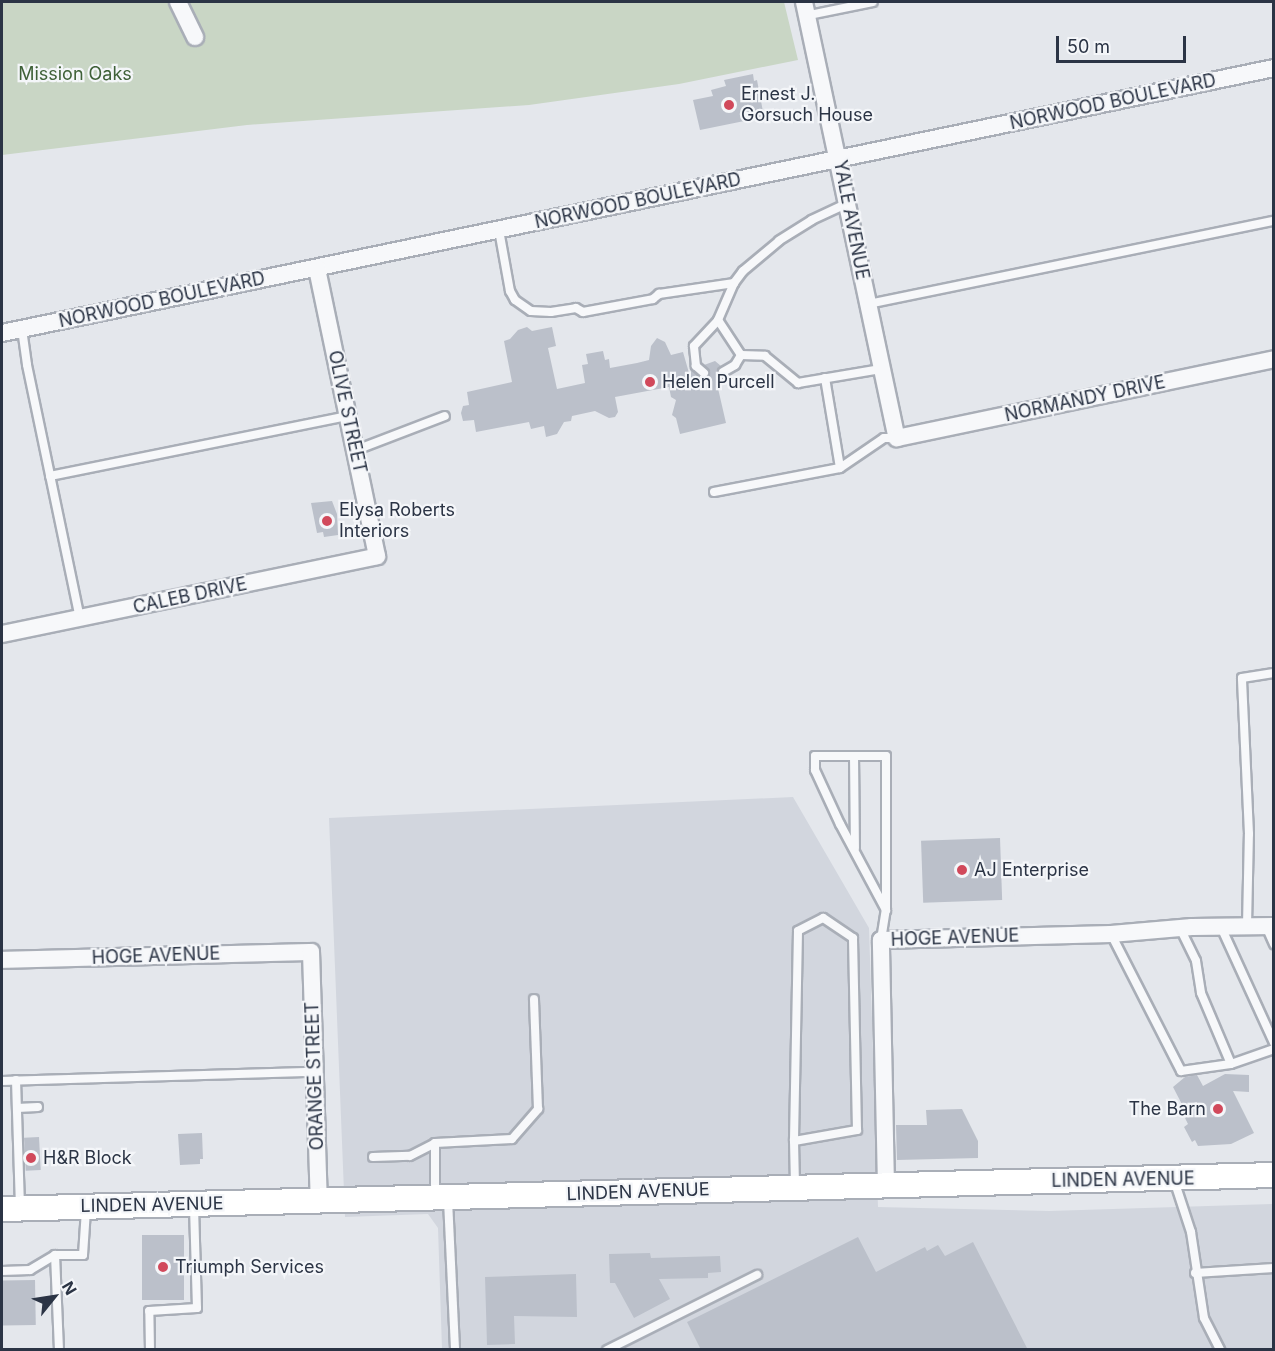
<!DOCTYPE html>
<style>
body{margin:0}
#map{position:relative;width:1275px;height:1351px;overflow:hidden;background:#e4e7ec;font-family:Inter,sans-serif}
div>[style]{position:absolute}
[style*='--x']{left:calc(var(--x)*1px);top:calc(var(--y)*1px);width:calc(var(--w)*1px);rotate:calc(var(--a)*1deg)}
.built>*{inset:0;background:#d2d6de}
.green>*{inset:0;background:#c9d6c5}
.building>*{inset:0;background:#bbc0ca;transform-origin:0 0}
.roads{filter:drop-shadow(2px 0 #a9aeb7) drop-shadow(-2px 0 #a9aeb7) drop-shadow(0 2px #a9aeb7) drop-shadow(0 -2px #a9aeb7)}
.lane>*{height:8px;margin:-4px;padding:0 4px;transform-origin:4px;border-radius:4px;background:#f7f8fa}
.street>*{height:16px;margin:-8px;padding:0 8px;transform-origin:8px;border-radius:8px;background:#f7f8fa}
.secondary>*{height:24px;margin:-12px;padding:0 12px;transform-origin:12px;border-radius:12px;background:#fff}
.dots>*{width:16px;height:16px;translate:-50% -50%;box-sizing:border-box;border:3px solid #f4f6f9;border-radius:50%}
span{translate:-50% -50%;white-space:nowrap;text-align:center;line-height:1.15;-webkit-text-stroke:4.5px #f4f6f9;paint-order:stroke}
.park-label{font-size:18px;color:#3f6138}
.poi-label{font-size:18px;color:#2b3445}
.left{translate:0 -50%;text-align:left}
.right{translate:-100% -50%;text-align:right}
.street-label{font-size:18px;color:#2b3445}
.frame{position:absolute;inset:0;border:3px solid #2b3445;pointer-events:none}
.north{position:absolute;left:24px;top:1267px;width:60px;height:60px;-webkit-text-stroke:4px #f4f6f9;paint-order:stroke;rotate:60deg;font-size:16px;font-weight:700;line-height:24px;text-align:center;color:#2b3445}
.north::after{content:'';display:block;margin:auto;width:21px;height:27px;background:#2b3445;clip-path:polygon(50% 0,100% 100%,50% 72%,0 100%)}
.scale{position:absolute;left:1056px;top:36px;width:130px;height:27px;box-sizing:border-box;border:3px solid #2b3445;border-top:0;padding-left:8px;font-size:18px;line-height:21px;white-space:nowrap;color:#2b3445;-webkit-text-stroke:4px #f4f6f9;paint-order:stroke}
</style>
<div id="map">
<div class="built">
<div style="clip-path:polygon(793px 797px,869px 928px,878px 1207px,1049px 1211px,1273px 1204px,1273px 1349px,442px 1349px,438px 1228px,428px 1214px,345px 1217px,329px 818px)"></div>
</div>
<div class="green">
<div style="clip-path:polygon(2px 2px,784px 2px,798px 60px,679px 84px,529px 105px,247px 125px,2px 155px)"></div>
</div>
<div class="building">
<div style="clip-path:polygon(753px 74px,754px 81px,757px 80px,764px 117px,700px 130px,693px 100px,713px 96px,711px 90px,726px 86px,724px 80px)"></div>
<div style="clip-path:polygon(527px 327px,532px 331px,552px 327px,556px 346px,548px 348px,557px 389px,585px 383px,582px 365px,588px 364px,586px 354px,603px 351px,605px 360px,609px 359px,610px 368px,637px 363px,649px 360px,651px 346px,657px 338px,665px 342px,671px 355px,683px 352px,689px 373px,692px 371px,702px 379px,707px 379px,710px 374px,704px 365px,715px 361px,721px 366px,717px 375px,725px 378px,726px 382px,717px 384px,726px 423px,680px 434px,676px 418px,672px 415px,676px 400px,671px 397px,669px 387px,615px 397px,618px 412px,615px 417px,609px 418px,595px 411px,572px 416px,571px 421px,564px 422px,557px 434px,546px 437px,544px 426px,531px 429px,529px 422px,476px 432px,474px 420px,463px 421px,461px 413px,463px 406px,469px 405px,467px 392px,512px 382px,504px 341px,510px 339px,518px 330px)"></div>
<div style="clip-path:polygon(332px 501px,337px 514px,338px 535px,324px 537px,323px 532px,317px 533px,311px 503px)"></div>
<div style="left:1000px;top:838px;width:62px;height:79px;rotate:88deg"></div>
<div style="clip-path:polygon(1225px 1074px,1249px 1075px,1249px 1092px,1233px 1091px,1254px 1133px,1231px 1144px,1198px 1146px,1195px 1140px,1192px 1142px,1184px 1127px,1188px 1124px,1185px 1118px,1188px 1116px,1173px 1087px,1185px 1077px,1197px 1075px,1203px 1086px)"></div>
<div style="clip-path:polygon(962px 1109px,978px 1141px,978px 1158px,897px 1160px,896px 1125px,927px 1125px,926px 1110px)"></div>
<div style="clip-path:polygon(202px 1133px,203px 1159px,200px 1159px,200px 1164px,180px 1165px,178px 1134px)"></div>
<div style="left:39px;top:1137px;width:33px;height:15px;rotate:87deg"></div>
<div style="left:142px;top:1235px;width:42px;height:65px"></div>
<div style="clip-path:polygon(858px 1237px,876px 1272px,925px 1247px,927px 1251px,938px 1245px,945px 1256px,973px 1242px,1028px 1350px,701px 1350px,687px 1322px)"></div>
<div style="clip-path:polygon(650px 1253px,651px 1258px,720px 1256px,721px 1272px,708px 1273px,708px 1278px,659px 1279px,670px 1299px,634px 1318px,615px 1283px,610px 1283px,609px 1254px)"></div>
<div style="clip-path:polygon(576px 1274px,577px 1317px,514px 1316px,515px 1344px,487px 1345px,485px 1277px)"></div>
<div style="left:35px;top:1280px;width:45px;height:33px;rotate:89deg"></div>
</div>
<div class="roads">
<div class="lane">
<div style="--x:809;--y:15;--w:65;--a:-11.5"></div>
<div style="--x:848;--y:203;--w:40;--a:155"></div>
<div style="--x:812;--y:220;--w:39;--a:148"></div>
<div style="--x:779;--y:241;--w:47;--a:140.2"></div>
<div style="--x:743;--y:271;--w:15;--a:127"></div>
<div style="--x:734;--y:283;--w:40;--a:113.4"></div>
<div style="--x:718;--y:320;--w:42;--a:56.7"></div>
<div style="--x:741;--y:355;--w:24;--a:2"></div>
<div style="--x:765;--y:356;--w:43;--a:39.3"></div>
<div style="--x:798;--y:383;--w:84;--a:-9.6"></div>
<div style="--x:499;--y:230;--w:62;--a:79.8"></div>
<div style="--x:510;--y:291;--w:10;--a:61"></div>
<div style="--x:515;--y:300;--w:19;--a:35"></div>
<div style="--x:531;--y:311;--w:20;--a:3"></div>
<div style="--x:551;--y:312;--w:25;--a:-9"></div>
<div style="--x:576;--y:308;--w:8;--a:30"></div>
<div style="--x:583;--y:312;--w:71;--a:-10.5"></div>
<div style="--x:653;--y:299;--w:8;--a:-40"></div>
<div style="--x:659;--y:294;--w:76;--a:-8.3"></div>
<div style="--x:868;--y:304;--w:414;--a:-11.6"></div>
<div style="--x:22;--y:329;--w:36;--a:82"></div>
<div style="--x:27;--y:365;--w:259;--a:78.2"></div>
<div style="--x:723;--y:372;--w:14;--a:-30"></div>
<div style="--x:735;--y:365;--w:12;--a:-59"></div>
<div style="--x:704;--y:373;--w:11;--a:-139"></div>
<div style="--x:696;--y:366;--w:20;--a:-96"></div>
<div style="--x:694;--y:346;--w:35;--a:-47"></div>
<div style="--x:825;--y:378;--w:91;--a:80.5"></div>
<div style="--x:356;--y:450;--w:95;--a:-20.9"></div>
<div style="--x:50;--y:476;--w:304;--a:-11.4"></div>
<div style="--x:714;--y:492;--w:128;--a:-10.8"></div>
<div style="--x:840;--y:468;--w:53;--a:-34.3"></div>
<div style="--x:884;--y:438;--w:13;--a:0"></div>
<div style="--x:854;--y:756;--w:92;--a:89.4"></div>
<div style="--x:1247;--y:926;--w:92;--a:-88.8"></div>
<div style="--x:1249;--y:834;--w:156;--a:-92.6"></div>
<div style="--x:1242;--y:678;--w:32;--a:-9"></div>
<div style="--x:1266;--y:926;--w:20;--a:66"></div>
<div style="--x:1221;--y:927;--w:128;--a:65.4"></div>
<div style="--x:1181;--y:930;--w:34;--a:64"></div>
<div style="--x:1196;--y:961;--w:32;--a:81"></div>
<div style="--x:1201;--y:993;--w:77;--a:67.1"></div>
<div style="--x:1111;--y:934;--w:154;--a:62.9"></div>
<div style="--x:1181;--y:1071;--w:50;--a:-8"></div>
<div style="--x:1231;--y:1064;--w:46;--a:-19.2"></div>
<div style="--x:881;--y:940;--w:30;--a:-81"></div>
<div style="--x:886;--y:910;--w:154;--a:-90"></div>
<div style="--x:886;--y:756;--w:71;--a:180"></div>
<div style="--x:815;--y:756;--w:14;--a:90"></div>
<div style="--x:815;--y:770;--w:60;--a:65.2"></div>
<div style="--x:840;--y:824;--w:98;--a:61.9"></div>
<div style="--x:16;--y:1080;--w:126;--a:88.2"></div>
<div style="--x:2;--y:1081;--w:312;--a:-1.7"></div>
<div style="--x:17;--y:1108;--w:21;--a:-3"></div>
<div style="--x:794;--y:1141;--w:64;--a:-9.9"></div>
<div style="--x:857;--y:1130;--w:192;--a:-91.2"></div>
<div style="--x:853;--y:938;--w:36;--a:-146"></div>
<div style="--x:823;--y:918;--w:28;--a:153"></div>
<div style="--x:798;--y:931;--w:210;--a:91.1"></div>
<div style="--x:794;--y:1141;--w:43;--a:88.7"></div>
<div style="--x:373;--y:1157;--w:37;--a:-2"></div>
<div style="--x:410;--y:1156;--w:28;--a:-27"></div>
<div style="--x:435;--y:1143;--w:77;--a:-3"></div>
<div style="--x:512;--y:1139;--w:40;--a:-49"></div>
<div style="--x:538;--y:1109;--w:110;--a:-92.1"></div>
<div style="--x:1174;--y:1180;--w:55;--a:71.9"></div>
<div style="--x:1191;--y:1232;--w:87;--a:81.4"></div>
<div style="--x:1204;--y:1318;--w:36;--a:63"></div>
<div style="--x:435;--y:1197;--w:54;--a:-90"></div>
<div style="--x:448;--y:1200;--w:150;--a:87.3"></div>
<div style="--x:2;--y:1271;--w:28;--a:-2"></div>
<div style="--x:30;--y:1270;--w:29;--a:-31"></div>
<div style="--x:1195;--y:1273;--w:79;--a:-3.6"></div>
<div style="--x:59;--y:1350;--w:95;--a:-92.4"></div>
<div style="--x:55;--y:1255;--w:28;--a:0"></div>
<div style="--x:83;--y:1255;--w:45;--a:-86.2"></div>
<div style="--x:150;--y:1350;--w:39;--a:-91"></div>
<div style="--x:149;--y:1311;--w:48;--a:-3.6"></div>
<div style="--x:197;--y:1308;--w:101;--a:-91.7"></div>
<div style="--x:607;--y:1350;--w:168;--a:-26.6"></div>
</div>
<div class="street">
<div style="--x:178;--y:2;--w:39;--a:64"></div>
<div style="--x:804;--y:2;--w:446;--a:78"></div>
<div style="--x:897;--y:438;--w:385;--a:-11.8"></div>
<div style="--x:2;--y:333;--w:1299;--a:-11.77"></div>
<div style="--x:2;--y:634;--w:383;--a:-11.7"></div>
<div style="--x:377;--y:556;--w:294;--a:-101.8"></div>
<div style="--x:2;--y:960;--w:309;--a:-1.5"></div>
<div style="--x:311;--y:952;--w:249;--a:88.2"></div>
<div style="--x:886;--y:1186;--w:246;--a:-91.2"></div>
<div style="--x:881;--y:940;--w:230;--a:-1.5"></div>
<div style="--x:1111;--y:934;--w:81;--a:-4.9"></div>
<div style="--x:1192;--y:927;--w:82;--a:-0.7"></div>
</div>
<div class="secondary">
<div style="--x:2;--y:1209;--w:1272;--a:-1.53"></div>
</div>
</div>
<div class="dots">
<div style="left:729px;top:105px;background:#d1495b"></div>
<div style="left:650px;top:382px;background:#d1495b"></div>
<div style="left:327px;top:521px;background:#d1495b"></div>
<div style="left:962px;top:870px;background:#d1495b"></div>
<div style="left:1218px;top:1109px;background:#d1495b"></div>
<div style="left:31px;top:1158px;background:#d1495b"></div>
<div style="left:163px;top:1267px;background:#d1495b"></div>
</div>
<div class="park-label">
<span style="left:75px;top:74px">Mission Oaks</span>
</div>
<div class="poi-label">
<span class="left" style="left:741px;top:105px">Ernest J.<br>Gorsuch House</span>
<span class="left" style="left:662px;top:382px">Helen Purcell</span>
<span class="left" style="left:339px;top:521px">Elysa Roberts<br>Interiors</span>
<span class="left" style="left:974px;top:870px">AJ Enterprise</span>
<span class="right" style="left:1206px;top:1109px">The Barn</span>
<span class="left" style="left:43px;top:1158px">H&amp;R Block</span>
<span class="left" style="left:175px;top:1267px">Triumph Services</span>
</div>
<div class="street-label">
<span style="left:1113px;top:102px;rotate:-12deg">NORWOOD BOULEVARD</span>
<span style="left:638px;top:201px;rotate:-12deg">NORWOOD BOULEVARD</span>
<span style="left:851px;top:220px;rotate:79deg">YALE AVENUE</span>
<span style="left:162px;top:300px;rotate:-12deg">NORWOOD BOULEVARD</span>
<span style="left:1085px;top:399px;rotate:-12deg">NORMANDY DRIVE</span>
<span style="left:347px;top:412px;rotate:78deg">OLIVE STREET</span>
<span style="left:190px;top:596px;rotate:-12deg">CALEB DRIVE</span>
<span style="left:955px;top:938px;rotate:-2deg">HOGE AVENUE</span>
<span style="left:156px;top:956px;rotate:-2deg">HOGE AVENUE</span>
<span style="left:315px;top:1076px;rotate:-92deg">ORANGE STREET</span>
<span style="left:1123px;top:1180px;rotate:-1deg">LINDEN AVENUE</span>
<span style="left:638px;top:1192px;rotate:-2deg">LINDEN AVENUE</span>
<span style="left:152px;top:1205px;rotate:-1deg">LINDEN AVENUE</span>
</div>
<div class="frame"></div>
<div class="north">N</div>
<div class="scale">50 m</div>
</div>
